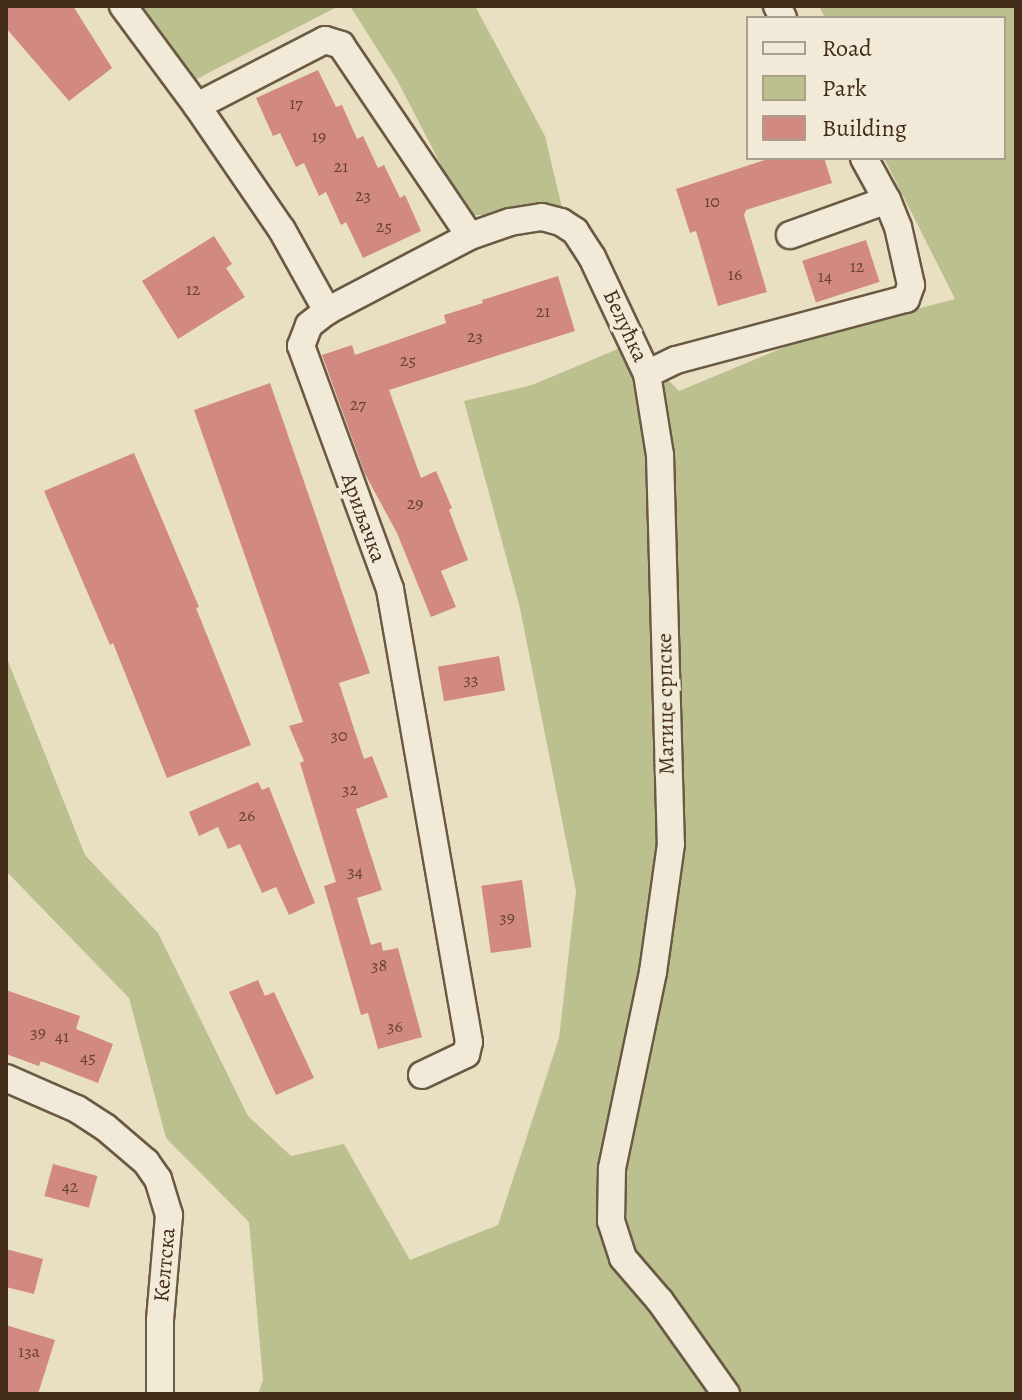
<!DOCTYPE html>
<meta charset="utf-8">
<style>
body{margin:0}
#map{position:relative;width:1022px;height:1400px;overflow:hidden;background:#e9dfc3;font-family:Alegreya,serif}
div>[style]{position:absolute}
[style*='--x']{left:calc(var(--x)*1px);top:calc(var(--y)*1px);width:calc(var(--w)*1px);rotate:calc(var(--a)*1deg)}
.green>*{inset:0;background:#bcc08f}
.building>*{inset:0;background:#d28981;transform-origin:0 0}
.roads{filter:drop-shadow(2px 0 #6c5943) drop-shadow(-2px 0 #6c5943) drop-shadow(0 2px #6c5943) drop-shadow(0 -2px #6c5943)}
.minor>*{height:26px;margin:-13px;padding:0 13px;transform-origin:13px;border-radius:13px;background:#f1ead8}
span{translate:-50% -50%;white-space:nowrap;text-align:center;line-height:1.15;-webkit-text-stroke:7px #f1ead8;paint-order:stroke}
.number-label{font-size:18px;color:#674332}
.number-label span{-webkit-text-stroke-width:0}
.street-label{font-size:22px;color:#432c18}
.frame{position:absolute;inset:0;border:8px solid #432c18;pointer-events:none}
.legend{position:absolute;left:746px;top:16px;width:260px;height:144px;box-sizing:border-box;background:#f1ead8;border:2px solid #ab9e8b;margin:0;padding:10px 14px;list-style:none;font-size:24px;color:#432c18}
.legend li{display:flex;align-items:center;gap:16px;height:40px}
.legend b{width:40px;border:2px solid #ab9e8b}
</style>
<div id="map">
<div class="green">
<div style="clip-path:polygon(129px 6px,339px 6px,185px 85px)"></div>
<div style="clip-path:polygon(350px 6px,475px 6px,545px 136px,567px 229px,534px 215px,467px 215px,397px 80px)"></div>
<div style="clip-path:polygon(819px 6px,1016px 6px,1016px 1394px,258px 1394px,263px 1380px,249px 1222px,166px 1138px,129px 998px,6px 871px,6px 656px,85px 855px,158px 933px,248px 1116px,291px 1156px,344px 1144px,410px 1260px,498px 1225px,559px 1038px,576px 891px,520px 608px,464px 401px,532px 385px,632px 343px,679px 391px,809px 337px,955px 299px,884px 158px,1004px 158px,1004px 18px,825px 18px)"></div>
</div>
<div class="building">
<div style="clip-path:polygon(6px 6px,73px 6px,112px 68px,69px 101px,6px 28px)"></div>
<div style="clip-path:polygon(318px 70px,336px 107px,342px 105px,357px 139px,363px 136px,378px 168px,384px 165px,400px 198px,405px 195px,421px 231px,363px 258px,346px 222px,341px 225px,326px 192px,319px 196px,304px 163px,296px 167px,280px 133px,273px 136px,256px 98px)"></div>
<div style="clip-path:polygon(771px 158px,824px 158px,832px 183px,746px 210px,744px 215px,767px 292px,718px 306px,696px 231px,690px 233px,676px 189px)"></div>
<div style="clip-path:polygon(214px 236px,232px 264px,226px 268px,245px 297px,178px 339px,142px 281px)"></div>
<div style="left:866px;top:240px;width:44px;height:67px;rotate:72deg"></div>
<div style="clip-path:polygon(558px 276px,575px 331px,389px 390px,421px 478px,436px 471px,452px 508px,449px 510px,468px 560px,441px 571px,456px 607px,431px 617px,397px 533px,365px 474px,322px 355px,352px 345px,355px 355px,446px 323px,444px 315px,483px 303px,482px 300px)"></div>
<div style="clip-path:polygon(270px 383px,370px 673px,339px 683px,364px 759px,372px 756px,388px 797px,356px 809px,382px 890px,357px 898px,371px 945px,381px 942px,383px 951px,398px 948px,422px 1037px,378px 1049px,368px 1013px,361px 1015px,324px 886px,336px 882px,300px 763px,304px 761px,289px 726px,303px 722px,194px 410px)"></div>
<div style="clip-path:polygon(134px 453px,199px 607px,196px 608px,251px 745px,167px 778px,113px 643px,110px 645px,44px 491px)"></div>
<div style="left:499px;top:656px;width:35px;height:62px;rotate:80deg"></div>
<div style="clip-path:polygon(258px 782px,262px 790px,269px 787px,315px 903px,289px 915px,276px 887px,262px 893px,240px 844px,228px 849px,218px 827px,199px 836px,189px 812px)"></div>
<div style="left:522px;top:880px;width:68px;height:41px;rotate:82deg"></div>
<div style="clip-path:polygon(258px 980px,265px 996px,274px 992px,314px 1078px,276px 1095px,229px 992px)"></div>
<div style="clip-path:polygon(6px 990px,80px 1016px,76px 1029px,113px 1044px,98px 1083px,41px 1061px,39px 1066px,6px 1054px)"></div>
<div style="left:53px;top:1164px;width:46px;height:33px;rotate:15deg"></div>
<div style="clip-path:polygon(6px 1249px,43px 1259px,34px 1294px,6px 1287px)"></div>
<div style="clip-path:polygon(6px 1325px,55px 1340px,38px 1394px,6px 1394px)"></div>
</div>
<div class="roads">
<div class="minor">
<div style="--x:123;--y:6;--w:124;--a:53.5"></div>
<div style="--x:197;--y:106;--w:150;--a:55.6"></div>
<div style="--x:282;--y:230;--w:93;--a:60.9"></div>
<div style="--x:777;--y:6;--w:13;--a:63"></div>
<div style="--x:197;--y:106;--w:144;--a:-27.3"></div>
<div style="--x:325;--y:40;--w:17;--a:17"></div>
<div style="--x:341;--y:45;--w:230;--a:56"></div>
<div style="--x:790;--y:235;--w:103;--a:-19.8"></div>
<div style="--x:647;--y:374;--w:32;--a:-26"></div>
<div style="--x:676;--y:360;--w:238;--a:-14.9"></div>
<div style="--x:906;--y:299;--w:15;--a:-70"></div>
<div style="--x:911;--y:285;--w:59;--a:-102.6"></div>
<div style="--x:898;--y:227;--w:29;--a:-112"></div>
<div style="--x:887;--y:200;--w:48;--a:-118.7"></div>
<div style="--x:422;--y:1075;--w:49;--a:-25.5"></div>
<div style="--x:466;--y:1054;--w:12;--a:-76"></div>
<div style="--x:469;--y:1042;--w:460;--a:-99.9"></div>
<div style="--x:390;--y:589;--w:259;--a:-110.1"></div>
<div style="--x:301;--y:346;--w:22;--a:-69"></div>
<div style="--x:309;--y:325;--w:23;--a:-38"></div>
<div style="--x:327;--y:311;--w:161;--a:-27.7"></div>
<div style="--x:470;--y:236;--w:42;--a:-19.3"></div>
<div style="--x:510;--y:222;--w:32;--a:-9"></div>
<div style="--x:542;--y:217;--w:20;--a:15"></div>
<div style="--x:561;--y:222;--w:17;--a:33"></div>
<div style="--x:575;--y:231;--w:31;--a:57"></div>
<div style="--x:592;--y:257;--w:129;--a:64.8"></div>
<div style="--x:647;--y:374;--w:82;--a:80.9"></div>
<div style="--x:660;--y:455;--w:389;--a:88.4"></div>
<div style="--x:671;--y:844;--w:129;--a:98"></div>
<div style="--x:653;--y:972;--w:201;--a:101.8"></div>
<div style="--x:612;--y:1169;--w:52;--a:91.1"></div>
<div style="--x:611;--y:1221;--w:39;--a:72"></div>
<div style="--x:623;--y:1258;--w:57;--a:49.3"></div>
<div style="--x:660;--y:1301;--w:114;--a:54.6"></div>
<div style="--x:6;--y:1078;--w:77;--a:23.6"></div>
<div style="--x:77;--y:1109;--w:33;--a:33"></div>
<div style="--x:105;--y:1127;--w:54;--a:40.5"></div>
<div style="--x:146;--y:1162;--w:21;--a:55"></div>
<div style="--x:158;--y:1179;--w:38;--a:73"></div>
<div style="--x:169;--y:1215;--w:106;--a:94.9"></div>
<div style="--x:160;--y:1321;--w:73;--a:90"></div>
</div>
</div>
<div class="number-label">
<span style="left:296px;top:103px">17</span>
<span style="left:319px;top:136px">19</span>
<span style="left:341px;top:166px">21</span>
<span style="left:363px;top:195px">23</span>
<span style="left:712px;top:201px">10</span>
<span style="left:384px;top:226px">25</span>
<span style="left:857px;top:266px">12</span>
<span style="left:735px;top:274px">16</span>
<span style="left:825px;top:276px">14</span>
<span style="left:193px;top:289px">12</span>
<span style="left:543px;top:311px">21</span>
<span style="left:475px;top:336px">23</span>
<span style="left:408px;top:360px">25</span>
<span style="left:358px;top:404px">27</span>
<span style="left:415px;top:503px">29</span>
<span style="left:471px;top:679px">33</span>
<span style="left:339px;top:735px">30</span>
<span style="left:350px;top:789px">32</span>
<span style="left:247px;top:815px">26</span>
<span style="left:355px;top:871px">34</span>
<span style="left:507px;top:917px">39</span>
<span style="left:379px;top:965px">38</span>
<span style="left:395px;top:1026px">36</span>
<span style="left:38px;top:1032px">39</span>
<span style="left:62px;top:1036px">41</span>
<span style="left:88px;top:1057px">45</span>
<span style="left:70px;top:1186px">42</span>
<span style="left:29px;top:1351px">13a</span>
</div>
<div class="street-label">
<span style="left:625px;top:326px;rotate:65deg">Белућка</span>
<span style="left:363px;top:518px;rotate:70deg">Ариљачка</span>
<span style="left:666px;top:704px;rotate:-91deg">Матице српске</span>
<span style="left:165px;top:1265px;rotate:-85deg">Келтска</span>
</div>
<div class="frame"></div>
<ul class="legend">
<li><b style="height:10px;background:#f1ead8"></b>Road</li>
<li><b style="height:22px;background:#bcc08f"></b>Park</li>
<li><b style="height:22px;background:#d28981"></b>Building</li>
</ul>
</div>
